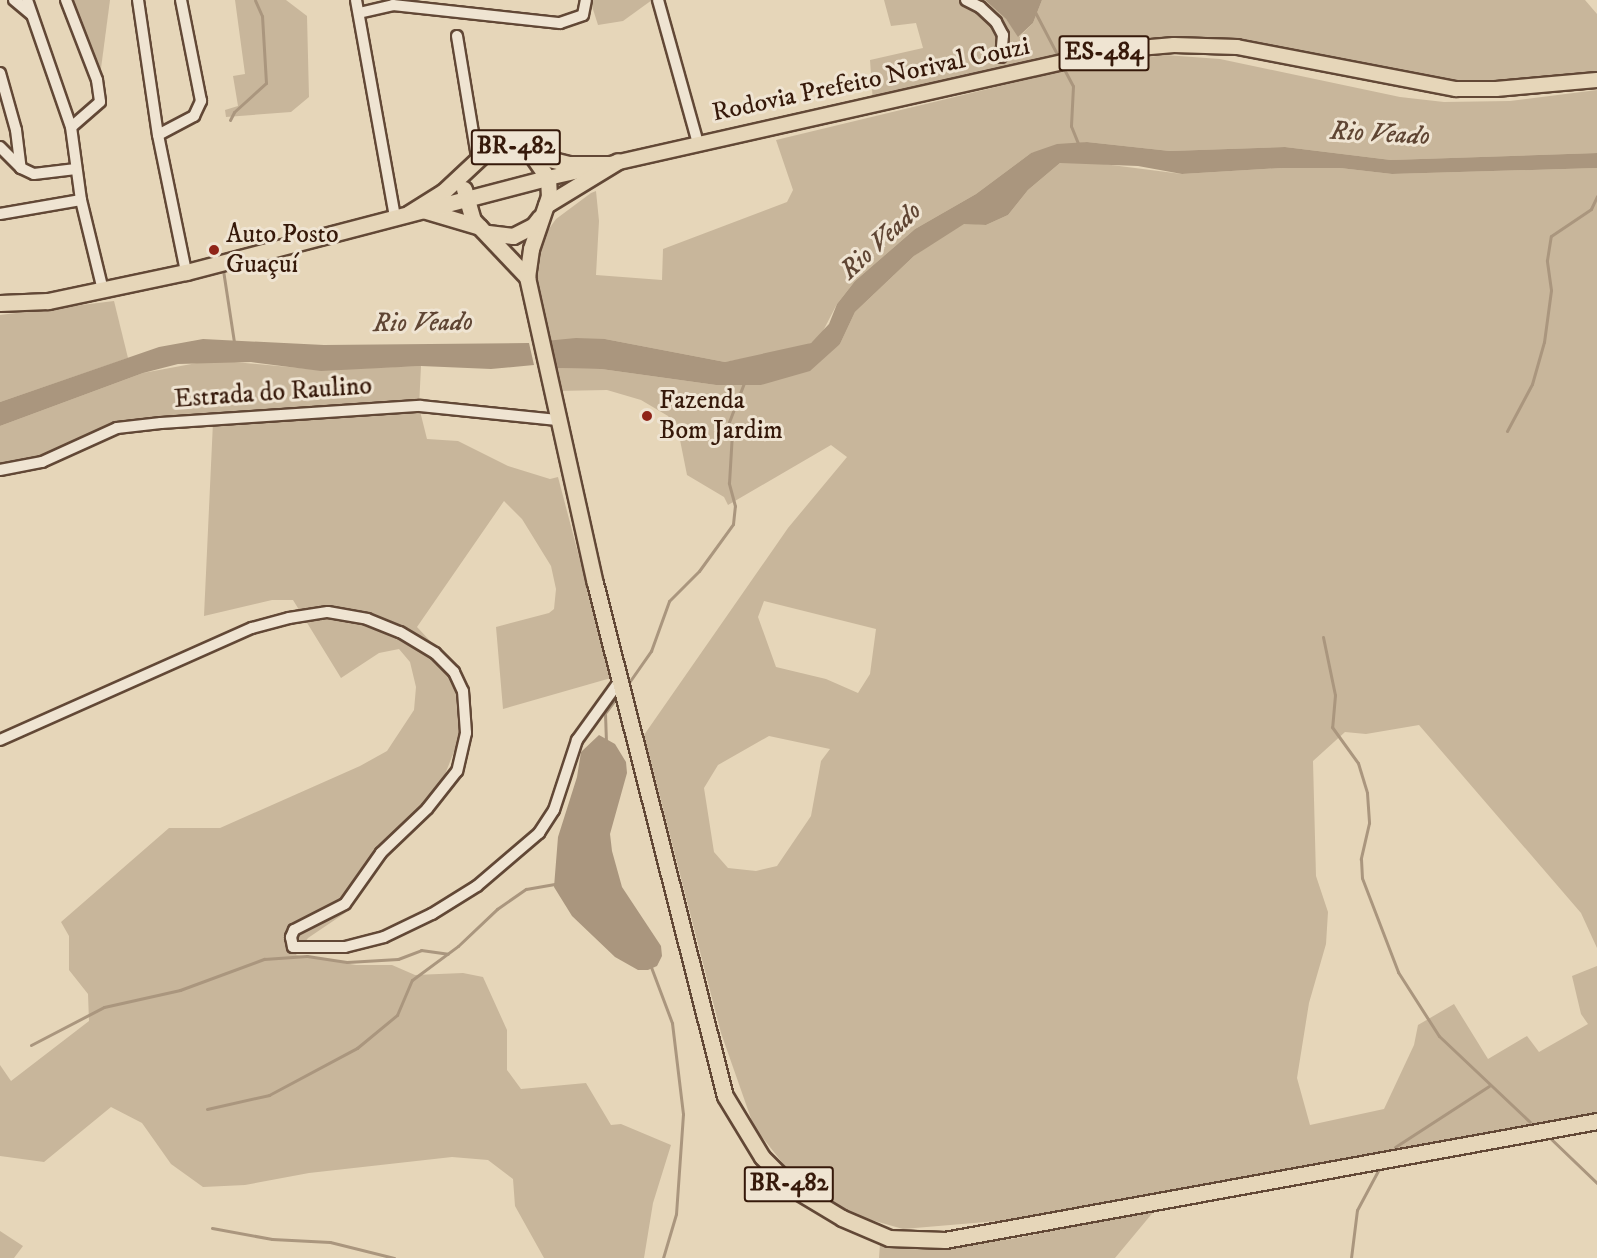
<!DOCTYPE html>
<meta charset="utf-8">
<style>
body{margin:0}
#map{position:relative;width:1597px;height:1258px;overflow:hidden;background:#e6d6b9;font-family:"IM FELL DW Pica",serif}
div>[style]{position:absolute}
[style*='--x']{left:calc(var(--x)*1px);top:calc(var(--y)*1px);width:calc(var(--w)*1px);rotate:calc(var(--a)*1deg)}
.green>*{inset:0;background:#c8b69b}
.water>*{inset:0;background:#aa967e}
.stream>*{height:3px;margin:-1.5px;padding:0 1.5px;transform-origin:1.5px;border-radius:1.5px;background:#aa967e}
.roads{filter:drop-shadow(2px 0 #624836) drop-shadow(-2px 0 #624836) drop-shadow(0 2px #624836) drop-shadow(0 -2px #624836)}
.minor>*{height:10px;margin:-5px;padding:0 5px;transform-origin:5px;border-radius:5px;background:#efe4d2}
.major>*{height:14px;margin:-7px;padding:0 7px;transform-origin:7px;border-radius:7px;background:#e6d6b9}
.highway>*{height:15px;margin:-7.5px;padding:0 7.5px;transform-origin:7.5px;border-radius:7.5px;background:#e6d6b9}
.dots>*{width:16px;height:16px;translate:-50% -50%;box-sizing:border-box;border:3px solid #efe4d2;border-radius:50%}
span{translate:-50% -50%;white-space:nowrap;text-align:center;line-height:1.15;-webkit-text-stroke:6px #efe4d2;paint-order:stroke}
.shield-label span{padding:2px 4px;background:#efe4d2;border:2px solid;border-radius:4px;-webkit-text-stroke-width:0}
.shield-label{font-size:24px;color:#36190a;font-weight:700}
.street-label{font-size:26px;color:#36190a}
.poi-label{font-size:26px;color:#36190a}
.left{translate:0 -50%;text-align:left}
.water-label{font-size:27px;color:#5f4533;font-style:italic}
</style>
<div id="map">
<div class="green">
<div style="clip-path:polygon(67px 0,110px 0,100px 76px)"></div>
<div style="clip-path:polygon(235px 0,286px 0,307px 16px,309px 97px,291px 112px,226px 117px,225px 110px,238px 106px,233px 76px,245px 74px)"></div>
<div style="clip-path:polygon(590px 0,652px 0,623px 21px,598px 25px)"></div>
<div style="clip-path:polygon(884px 0,985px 0,1006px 19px,1019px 37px,1033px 23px,1042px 0,1585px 0,1597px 14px,1597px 76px,1479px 89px,1189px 40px,1149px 38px,873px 103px,870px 60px,923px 48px,916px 23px,891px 26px)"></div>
<div style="clip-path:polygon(1165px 55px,1220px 59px,1400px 97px,1444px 102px,1510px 101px,1597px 90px,1597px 153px,1391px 160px,1285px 147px,1170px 151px,1087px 142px,1031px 153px,976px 194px,915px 229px,855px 281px,837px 304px,822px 333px,811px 343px,793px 350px,725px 362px,605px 339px,545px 341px,534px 295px,534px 269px,541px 240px,556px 219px,591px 193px,596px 191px,599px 221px,596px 275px,662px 280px,663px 249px,787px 202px,793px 190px,776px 140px,1092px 64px)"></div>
<div style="clip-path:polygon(evenodd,1080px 161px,1182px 174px,1282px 168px,1340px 168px,1392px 174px,1597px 168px,1597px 948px,1581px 913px,1419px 725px,1366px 734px,1345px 732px,1313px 761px,1316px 876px,1328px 912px,1326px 944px,1309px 1003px,1297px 1078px,1310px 1125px,1384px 1109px,1414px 1045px,1418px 1025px,1454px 1004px,1488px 1059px,1527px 1036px,1539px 1052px,1588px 1024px,1581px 1014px,1572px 976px,1597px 966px,1597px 1113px,1033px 1218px,903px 1229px,854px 1215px,832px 1204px,785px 1166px,754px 1127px,721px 1033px,644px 735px,788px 528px,847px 457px,831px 445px,728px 505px,724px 497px,687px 475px,678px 430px,668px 416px,641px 400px,607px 390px,556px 391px,551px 368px,601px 369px,716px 385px,761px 385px,840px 344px,855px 312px,914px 256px,951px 229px,964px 223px,986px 225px,1008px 215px,1028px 190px,1060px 163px,1080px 161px,764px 601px,876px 629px,870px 674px,858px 693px,826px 679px,776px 667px,758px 617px,764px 601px,1080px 161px,769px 736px,830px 749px,821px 761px,811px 816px,777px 866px,756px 871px,728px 868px,714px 852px,704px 788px,718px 765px,769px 736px)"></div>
<div style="clip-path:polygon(114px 301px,128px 358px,0 402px,0 315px)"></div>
<div style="clip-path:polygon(213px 360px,321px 370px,421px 366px,419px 407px,427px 439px,458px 441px,508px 466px,550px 479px,558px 477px,611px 678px,503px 709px,496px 627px,549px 613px,554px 609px,556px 589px,551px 566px,522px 519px,504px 501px,417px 627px,447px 659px,467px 719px,438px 792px,368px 876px,345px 913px,308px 938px,296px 955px,356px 965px,392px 965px,415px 975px,463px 973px,483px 977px,507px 1030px,507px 1070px,521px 1089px,586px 1083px,611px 1125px,621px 1124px,671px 1145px,653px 1203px,644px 1258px,544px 1258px,515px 1206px,513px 1179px,488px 1160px,452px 1157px,309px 1173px,245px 1185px,203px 1187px,171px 1164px,142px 1123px,111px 1107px,44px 1162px,0 1156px,0 1065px,11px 1081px,89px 1021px,88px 994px,69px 970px,69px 936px,61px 922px,169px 828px,220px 828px,360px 766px,387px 751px,414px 710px,416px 687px,410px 662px,399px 649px,379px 653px,341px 678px,293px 600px,272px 600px,204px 616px,213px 422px,130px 425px,30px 461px,0 467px,0 426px,143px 373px)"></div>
<div style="clip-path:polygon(1155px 1210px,1115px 1258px,879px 1258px,880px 1244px,911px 1249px,1012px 1239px)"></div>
<div style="clip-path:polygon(0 1231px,23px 1246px,14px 1258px,0 1258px)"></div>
</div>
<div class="water">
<div style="clip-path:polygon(985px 0,1042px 0,1033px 23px,1018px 37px,1006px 19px)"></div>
<div style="clip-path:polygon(1087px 142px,1170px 151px,1285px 147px,1391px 160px,1597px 153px,1597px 168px,1392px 174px,1340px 168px,1282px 168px,1182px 174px,1138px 166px,1060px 163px,1028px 190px,1008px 215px,986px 225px,964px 224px,914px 256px,855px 312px,840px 344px,810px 371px,761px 385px,716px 385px,601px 369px,551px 368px,545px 341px,576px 338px,605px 339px,725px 362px,811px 343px,829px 324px,837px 304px,855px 281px,915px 229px,976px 194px,1031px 153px,1057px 144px)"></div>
<div style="clip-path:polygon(203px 339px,324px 345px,529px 343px,534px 365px,491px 369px,421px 366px,321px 371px,251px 362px,178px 364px,143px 373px,0 426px,0 402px,159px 347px)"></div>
<div style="clip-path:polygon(599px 735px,615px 744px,626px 762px,627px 773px,610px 834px,612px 851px,622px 887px,661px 946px,662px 956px,657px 966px,648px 970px,638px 970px,615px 957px,572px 916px,554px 887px,558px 837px,577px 777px,581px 752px)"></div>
</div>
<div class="stream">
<div style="--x:1035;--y:12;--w:47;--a:62.4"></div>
<div style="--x:1065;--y:71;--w:17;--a:62"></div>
<div style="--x:1073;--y:86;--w:40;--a:92.9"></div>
<div style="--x:1071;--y:126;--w:22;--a:68"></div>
<div style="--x:230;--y:120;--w:9;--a:-63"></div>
<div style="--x:234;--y:112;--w:43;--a:-42.2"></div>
<div style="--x:266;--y:83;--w:67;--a:-93.4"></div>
<div style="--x:262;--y:16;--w:17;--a:-114"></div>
<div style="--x:223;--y:270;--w:73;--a:81.3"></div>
<div style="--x:1507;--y:431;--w:53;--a:-62"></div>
<div style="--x:1532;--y:384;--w:44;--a:-74.1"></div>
<div style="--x:1544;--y:342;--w:52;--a:-82.3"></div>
<div style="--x:1551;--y:290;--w:30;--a:-98"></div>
<div style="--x:1547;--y:260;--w:24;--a:-81"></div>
<div style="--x:1551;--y:236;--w:48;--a:-34"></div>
<div style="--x:1591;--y:209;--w:14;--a:-65"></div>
<div style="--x:1323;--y:637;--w:59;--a:78.3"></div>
<div style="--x:1335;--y:695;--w:32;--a:95"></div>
<div style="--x:1332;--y:727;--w:44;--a:54.2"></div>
<div style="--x:1358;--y:763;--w:31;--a:73"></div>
<div style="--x:1367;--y:793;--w:30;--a:86"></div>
<div style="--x:1369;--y:823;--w:37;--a:103"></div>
<div style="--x:1361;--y:859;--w:19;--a:87"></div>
<div style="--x:1362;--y:878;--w:101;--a:69"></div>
<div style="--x:1398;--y:972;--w:76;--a:57.4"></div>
<div style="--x:1439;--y:1036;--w:125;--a:43.4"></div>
<div style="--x:630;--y:681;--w:37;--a:-55"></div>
<div style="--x:651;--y:651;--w:53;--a:-70.2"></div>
<div style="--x:669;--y:601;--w:42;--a:-45"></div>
<div style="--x:699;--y:571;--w:58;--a:-54.1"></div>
<div style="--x:733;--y:524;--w:18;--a:-84"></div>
<div style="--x:735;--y:506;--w:24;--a:-105"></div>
<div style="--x:729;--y:483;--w:50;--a:-86.6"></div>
<div style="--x:732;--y:433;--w:11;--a:-105"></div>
<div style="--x:729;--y:422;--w:42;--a:-69"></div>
<div style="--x:606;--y:742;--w:29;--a:-92"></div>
<div style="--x:605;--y:713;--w:20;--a:-53"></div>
<div style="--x:651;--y:967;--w:60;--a:69.4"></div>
<div style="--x:672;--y:1023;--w:92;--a:83.1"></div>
<div style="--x:683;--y:1114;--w:100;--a:94"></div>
<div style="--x:676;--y:1214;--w:46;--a:106.5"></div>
<div style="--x:31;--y:1045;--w:82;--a:-27.5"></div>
<div style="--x:104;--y:1007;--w:78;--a:-12.6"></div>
<div style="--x:180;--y:990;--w:90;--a:-20.3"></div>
<div style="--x:264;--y:959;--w:43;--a:-4"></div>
<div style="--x:307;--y:956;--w:40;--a:8.5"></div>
<div style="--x:347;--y:962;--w:51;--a:-3.4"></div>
<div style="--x:398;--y:959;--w:25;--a:-21"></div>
<div style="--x:421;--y:950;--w:27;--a:8"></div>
<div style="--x:207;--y:1109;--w:64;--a:-12.7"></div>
<div style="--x:269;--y:1095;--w:100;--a:-28.1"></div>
<div style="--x:357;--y:1048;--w:52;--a:-39.5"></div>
<div style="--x:397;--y:1015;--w:38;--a:-67"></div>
<div style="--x:412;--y:980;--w:57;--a:-36.5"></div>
<div style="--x:458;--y:946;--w:54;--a:-43.5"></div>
<div style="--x:497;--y:909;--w:35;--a:-35"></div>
<div style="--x:526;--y:889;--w:29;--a:-10"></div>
<div style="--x:1548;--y:1136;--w:68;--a:43.8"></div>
<div style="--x:1395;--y:1147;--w:112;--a:-33"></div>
<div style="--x:212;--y:1228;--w:61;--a:10.4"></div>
<div style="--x:272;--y:1239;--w:58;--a:3"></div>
<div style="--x:330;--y:1242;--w:66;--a:14"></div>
<div style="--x:1351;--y:1258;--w:48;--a:-82.9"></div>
<div style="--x:1357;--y:1210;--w:49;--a:-61.9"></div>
</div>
<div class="roads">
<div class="minor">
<div style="--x:14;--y:0;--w:23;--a:40"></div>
<div style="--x:27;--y:0;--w:134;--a:70.9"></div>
<div style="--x:71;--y:127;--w:74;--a:82.2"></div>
<div style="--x:81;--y:200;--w:93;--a:76.3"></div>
<div style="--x:66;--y:0;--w:86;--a:68.8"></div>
<div style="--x:97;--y:80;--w:22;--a:82"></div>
<div style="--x:100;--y:102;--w:38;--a:139"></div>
<div style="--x:138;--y:0;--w:136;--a:81.6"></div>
<div style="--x:158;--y:135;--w:140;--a:78.4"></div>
<div style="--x:356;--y:0;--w:220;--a:79.8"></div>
<div style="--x:658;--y:0;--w:148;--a:74.4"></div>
<div style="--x:966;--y:0;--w:16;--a:27"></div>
<div style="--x:980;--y:7;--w:22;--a:43"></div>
<div style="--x:996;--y:22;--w:15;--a:62"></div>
<div style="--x:1003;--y:35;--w:22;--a:95"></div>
<div style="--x:359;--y:13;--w:35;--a:-13"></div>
<div style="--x:393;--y:5;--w:168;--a:6.2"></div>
<div style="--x:560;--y:23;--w:24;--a:-19"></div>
<div style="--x:583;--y:15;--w:15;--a:-79"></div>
<div style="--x:457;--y:36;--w:123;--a:80.6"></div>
<div style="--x:0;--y:73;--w:59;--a:74.3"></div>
<div style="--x:16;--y:130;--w:38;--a:83"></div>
<div style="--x:158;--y:135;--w:41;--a:-27.8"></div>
<div style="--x:194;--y:116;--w:17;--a:-65"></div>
<div style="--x:201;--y:101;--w:103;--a:-101.2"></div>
<div style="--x:0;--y:147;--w:30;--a:45"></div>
<div style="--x:21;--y:168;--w:14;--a:25"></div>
<div style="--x:34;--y:174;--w:42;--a:-6.8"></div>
<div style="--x:0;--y:214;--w:82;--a:-9.8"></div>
<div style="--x:0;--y:470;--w:43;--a:-10.8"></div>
<div style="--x:42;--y:462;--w:82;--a:-24.4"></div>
<div style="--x:117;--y:428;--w:44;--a:-6.5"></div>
<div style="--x:161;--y:423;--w:260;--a:-3.8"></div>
<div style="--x:420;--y:406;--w:138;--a:5.8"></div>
<div style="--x:0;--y:740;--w:276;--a:-24"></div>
<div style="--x:252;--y:628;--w:38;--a:-15"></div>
<div style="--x:289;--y:618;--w:39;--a:-9"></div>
<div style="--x:328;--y:612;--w:40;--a:10"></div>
<div style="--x:367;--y:619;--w:35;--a:22"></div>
<div style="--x:400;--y:632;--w:41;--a:31"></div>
<div style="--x:435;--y:653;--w:27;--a:45"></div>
<div style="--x:454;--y:672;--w:21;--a:65"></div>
<div style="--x:463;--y:691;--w:42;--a:85.9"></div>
<div style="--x:466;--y:733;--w:39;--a:103"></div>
<div style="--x:457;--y:771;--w:48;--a:128.3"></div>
<div style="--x:427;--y:809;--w:64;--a:136.3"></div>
<div style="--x:381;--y:853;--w:62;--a:125.2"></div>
<div style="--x:345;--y:904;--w:57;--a:153"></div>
<div style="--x:294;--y:930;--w:8;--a:113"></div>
<div style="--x:291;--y:937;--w:10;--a:79"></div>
<div style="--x:293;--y:947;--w:52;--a:0"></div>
<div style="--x:345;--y:947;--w:40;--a:-14.4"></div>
<div style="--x:384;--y:937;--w:53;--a:-25.6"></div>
<div style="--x:432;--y:914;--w:53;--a:-31.9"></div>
<div style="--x:477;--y:886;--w:82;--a:-40.5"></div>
<div style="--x:539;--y:833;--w:27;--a:-57"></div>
<div style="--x:554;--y:810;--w:74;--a:-71.8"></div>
<div style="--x:577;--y:740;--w:75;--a:-54.2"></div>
</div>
<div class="major">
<div style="--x:548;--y:178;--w:582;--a:-12.7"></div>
<div style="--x:1116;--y:50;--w:58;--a:-4.9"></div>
<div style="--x:1174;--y:45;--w:63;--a:1.8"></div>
<div style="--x:1237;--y:47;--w:223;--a:10.9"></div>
<div style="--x:1456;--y:89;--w:40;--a:0"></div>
<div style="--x:1496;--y:89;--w:101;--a:-5.1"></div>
</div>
<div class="highway">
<div style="--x:533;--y:155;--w:36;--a:14"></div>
<div style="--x:568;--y:164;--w:42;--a:0"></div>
<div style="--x:464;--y:189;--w:32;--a:74"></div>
<div style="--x:473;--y:220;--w:79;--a:46.5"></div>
<div style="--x:546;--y:205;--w:84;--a:-31.4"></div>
<div style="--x:423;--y:210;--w:59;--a:16.6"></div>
<div style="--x:409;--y:213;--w:40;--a:-32"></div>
<div style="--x:443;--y:192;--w:63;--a:-43.1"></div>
<div style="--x:489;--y:149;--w:29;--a:-2"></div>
<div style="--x:518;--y:148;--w:14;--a:25"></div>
<div style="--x:531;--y:154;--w:29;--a:55"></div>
<div style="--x:548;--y:178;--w:18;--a:87"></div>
<div style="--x:549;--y:196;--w:56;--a:108.8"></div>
<div style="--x:531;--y:249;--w:28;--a:98"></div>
<div style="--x:527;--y:277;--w:313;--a:77.5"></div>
<div style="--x:595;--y:583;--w:529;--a:75.78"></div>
<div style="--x:725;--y:1096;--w:71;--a:58.8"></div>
<div style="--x:762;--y:1157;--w:45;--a:45"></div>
<div style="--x:794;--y:1189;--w:56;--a:31.1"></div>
<div style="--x:842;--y:1218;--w:51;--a:23.1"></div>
<div style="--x:889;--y:1238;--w:56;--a:2"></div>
<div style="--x:945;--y:1240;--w:663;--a:-10.34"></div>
<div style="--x:488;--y:233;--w:25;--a:7"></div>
<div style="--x:513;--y:236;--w:22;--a:-27"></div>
<div style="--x:533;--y:226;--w:11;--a:-52"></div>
<div style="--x:0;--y:303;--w:48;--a:-2.4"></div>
<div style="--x:48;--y:301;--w:141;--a:-11.9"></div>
<div style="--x:186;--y:272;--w:374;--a:-14.6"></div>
</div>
</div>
<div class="dots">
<div style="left:214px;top:250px;background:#8f2418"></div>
<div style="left:647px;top:416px;background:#8f2418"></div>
</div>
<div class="shield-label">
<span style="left:1104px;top:53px">ES-484</span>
<span style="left:516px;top:147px">BR-482</span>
<span style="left:789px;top:1184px">BR-482</span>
</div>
<div class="street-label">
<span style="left:871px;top:80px;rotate:-12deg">Rodovia Prefeito Norival Couzi</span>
<span style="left:273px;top:393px;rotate:-4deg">Estrada do Raulino</span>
</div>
<div class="poi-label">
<span class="left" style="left:226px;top:250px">Auto Posto<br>Guaçuí</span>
<span class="left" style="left:659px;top:416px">Fazenda<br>Bom Jardim</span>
</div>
<div class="water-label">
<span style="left:1380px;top:134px;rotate:3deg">Rio Veado</span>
<span style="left:881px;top:241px;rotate:-43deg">Rio Veado</span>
<span style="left:423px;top:323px;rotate:-1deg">Rio Veado</span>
</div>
</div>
